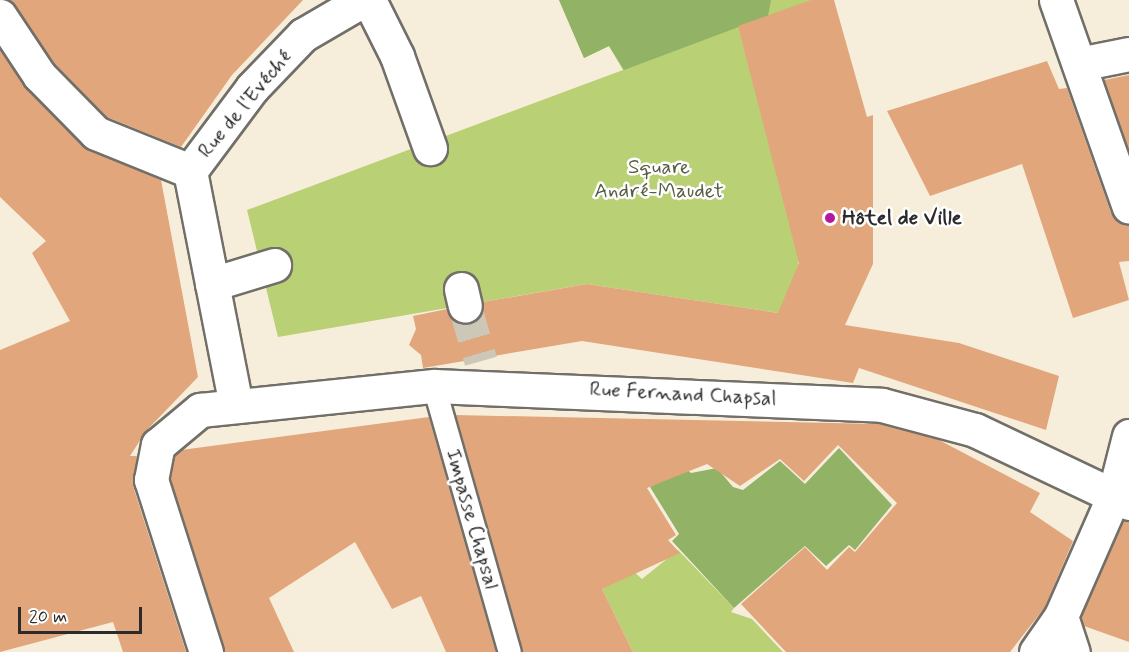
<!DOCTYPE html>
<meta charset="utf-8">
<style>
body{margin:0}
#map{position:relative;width:1129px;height:652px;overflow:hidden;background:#f6eedb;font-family:Mynerve,sans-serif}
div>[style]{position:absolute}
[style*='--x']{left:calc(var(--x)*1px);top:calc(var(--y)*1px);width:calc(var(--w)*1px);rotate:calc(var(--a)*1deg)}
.green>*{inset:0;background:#b9d074}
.forest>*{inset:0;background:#92b266}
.building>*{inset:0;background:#e2a67c}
.street-tunnel>*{height:33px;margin-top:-16.5px;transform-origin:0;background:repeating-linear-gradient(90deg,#cdc7b8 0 33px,transparent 0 49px)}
.roads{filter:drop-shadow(2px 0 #726f69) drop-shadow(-2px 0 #726f69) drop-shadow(0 2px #726f69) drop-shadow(0 -2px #726f69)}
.lane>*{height:22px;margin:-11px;padding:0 11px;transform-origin:11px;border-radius:11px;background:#fff}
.street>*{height:33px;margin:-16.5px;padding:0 16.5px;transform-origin:16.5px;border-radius:16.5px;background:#fff}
.dots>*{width:16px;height:16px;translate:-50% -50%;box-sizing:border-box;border:3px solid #fff;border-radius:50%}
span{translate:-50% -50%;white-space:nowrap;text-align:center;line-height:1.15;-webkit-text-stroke:5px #fff;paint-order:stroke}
.street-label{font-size:21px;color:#2b2b2b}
.park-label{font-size:21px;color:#565d41}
.poi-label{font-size:21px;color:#2b2b2b;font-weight:700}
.left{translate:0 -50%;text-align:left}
.scale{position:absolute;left:18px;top:607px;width:124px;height:27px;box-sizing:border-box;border:3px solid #2b2b2b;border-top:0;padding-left:8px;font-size:18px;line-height:21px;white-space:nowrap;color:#2b2b2b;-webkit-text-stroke:4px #fff;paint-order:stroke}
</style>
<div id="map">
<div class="green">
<div style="clip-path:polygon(559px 0,811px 0,803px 235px,796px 278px,811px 318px,587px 284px,278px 337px,247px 210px,623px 70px,609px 46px,584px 58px)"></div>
<div style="clip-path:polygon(678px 550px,734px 608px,731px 612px,752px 619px,783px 652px,633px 652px,602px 589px,633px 571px,642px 579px)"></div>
</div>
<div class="forest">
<div style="clip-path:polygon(559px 0,771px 0,768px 16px,624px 70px,609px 46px,584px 58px)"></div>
<div style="clip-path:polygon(839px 448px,892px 505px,855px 550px,849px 545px,826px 566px,805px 546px,734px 608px,672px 541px,679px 534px,650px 487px,684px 467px,691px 473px,717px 468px,733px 487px,743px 490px,780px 461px,805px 484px)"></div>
</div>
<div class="building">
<div style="clip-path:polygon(9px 0,303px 0,232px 75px,181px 147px,107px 117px,54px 63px)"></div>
<div style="clip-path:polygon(811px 0,834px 0,867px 117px,873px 115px,873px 264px,845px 325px,959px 343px,1059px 376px,1046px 430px,859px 368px,853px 383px,582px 341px,423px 368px,421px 355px,409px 345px,416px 329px,413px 316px,447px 309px,452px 319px,469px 324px,478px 319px,483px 302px,587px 284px,778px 313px,799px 263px,738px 26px)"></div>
<div style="clip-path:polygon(0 50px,26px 88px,83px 146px,161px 180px,198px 377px,146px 431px,130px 456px,137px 456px,133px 486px,186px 652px,123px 652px,113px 622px,0 652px,0 350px,70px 321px,32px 253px,46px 241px,0 197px)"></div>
<div style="clip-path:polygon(1047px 61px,1059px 89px,1067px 88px,1111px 213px,1129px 225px,1129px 261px,1119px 262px,1129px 300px,1073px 318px,1022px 164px,930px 196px,887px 111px)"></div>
<div style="clip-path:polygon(1129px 75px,1129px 151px,1104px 80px)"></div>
<div style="clip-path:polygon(456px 415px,879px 424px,939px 440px,1040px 493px,1030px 512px,1073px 541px,1045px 607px,1010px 652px,786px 652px,741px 604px,805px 547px,827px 570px,849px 547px,855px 552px,897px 503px,838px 445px,804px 481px,780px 459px,740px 486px,707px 464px,647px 488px,676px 535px,668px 540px,680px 553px,602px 589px,633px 652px,523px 652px)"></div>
<div style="clip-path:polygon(429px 417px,496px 652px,446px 652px,421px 596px,392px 609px,355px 542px,269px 598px,294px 652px,224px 652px,170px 479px,175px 455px,181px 450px)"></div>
<div style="clip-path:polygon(1124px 521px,1129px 521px,1129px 642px,1084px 626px,1081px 617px)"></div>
</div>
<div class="street-tunnel">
<div style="--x:465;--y:306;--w:57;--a:73.8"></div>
</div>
<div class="roads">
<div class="lane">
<div style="--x:434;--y:386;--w:277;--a:74.1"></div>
</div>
<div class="street">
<div style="--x:369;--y:0;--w:63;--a:63.4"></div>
<div style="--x:397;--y:56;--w:98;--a:70.3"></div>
<div style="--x:1056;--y:0;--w:219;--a:70.6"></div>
<div style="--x:0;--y:16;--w:71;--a:56.5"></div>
<div style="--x:39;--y:75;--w:81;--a:45.5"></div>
<div style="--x:96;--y:133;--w:101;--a:22"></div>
<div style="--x:1079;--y:64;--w:51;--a:-11.3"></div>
<div style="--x:190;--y:171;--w:104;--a:-53.2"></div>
<div style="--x:252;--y:88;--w:74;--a:-46.1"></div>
<div style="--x:303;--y:35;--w:69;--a:-30.3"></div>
<div style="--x:190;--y:171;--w:238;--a:78.9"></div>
<div style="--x:212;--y:284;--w:65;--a:-17"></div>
<div style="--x:461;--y:289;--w:17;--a:77"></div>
<div style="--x:1061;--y:616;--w:38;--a:72"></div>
<div style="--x:206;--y:652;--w:181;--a:-107.7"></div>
<div style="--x:151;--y:480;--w:36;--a:-79"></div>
<div style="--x:158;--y:445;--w:55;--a:-39.8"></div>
<div style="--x:200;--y:410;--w:235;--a:-5.9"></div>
<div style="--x:434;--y:386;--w:448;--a:2.4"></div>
<div style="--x:882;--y:405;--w:96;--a:15"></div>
<div style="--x:975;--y:430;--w:170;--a:25.4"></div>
<div style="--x:1036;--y:652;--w:44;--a:-55.2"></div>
<div style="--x:1061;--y:616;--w:132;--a:-66.3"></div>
<div style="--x:1114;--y:495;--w:61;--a:-75.7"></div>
</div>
</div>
<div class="dots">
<div style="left:830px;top:218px;background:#b5179e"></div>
</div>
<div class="street-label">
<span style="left:245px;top:104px;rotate:-50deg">Rue de l'Evéché</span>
<span style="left:683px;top:394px;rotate:3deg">Rue Fernand Chapsal</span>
<span style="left:472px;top:519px;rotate:74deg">Impasse Chapsal</span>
</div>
<div class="park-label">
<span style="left:659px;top:179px">Square<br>André-Maudet</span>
</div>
<div class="poi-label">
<span class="left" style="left:842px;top:218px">Hôtel de Ville</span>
</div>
<div class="scale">20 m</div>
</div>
